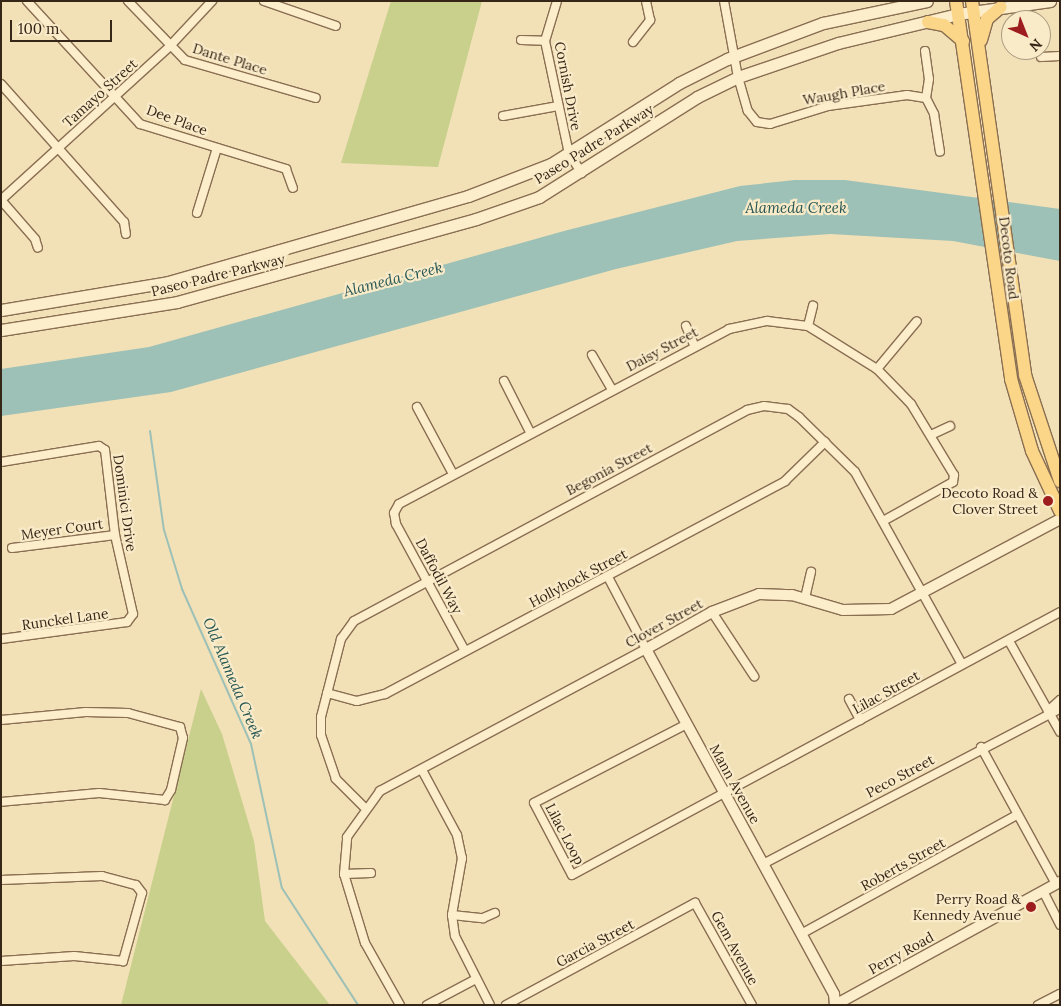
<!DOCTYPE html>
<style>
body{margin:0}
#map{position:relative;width:1061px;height:1006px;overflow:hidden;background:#f2e0b7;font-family:Lora,serif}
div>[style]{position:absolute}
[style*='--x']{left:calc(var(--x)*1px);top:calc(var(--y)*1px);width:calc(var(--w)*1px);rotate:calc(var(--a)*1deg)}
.green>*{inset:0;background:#c8d08b}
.water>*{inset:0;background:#9dc1b6}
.stream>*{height:2px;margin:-1px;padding:0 1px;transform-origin:1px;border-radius:1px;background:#9dc1b6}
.roads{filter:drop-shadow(1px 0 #896e52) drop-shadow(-1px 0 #896e52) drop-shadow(0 1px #896e52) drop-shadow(0 -1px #896e52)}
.minor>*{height:8px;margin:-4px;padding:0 4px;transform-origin:4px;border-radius:4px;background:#fcedcb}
.tertiary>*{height:10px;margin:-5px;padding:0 5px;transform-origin:5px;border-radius:5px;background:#fcedcb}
.secondary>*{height:11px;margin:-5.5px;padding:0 5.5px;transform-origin:5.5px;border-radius:5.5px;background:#fcedcb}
.primary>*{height:12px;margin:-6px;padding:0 6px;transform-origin:6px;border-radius:6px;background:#fbd689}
.dots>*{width:14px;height:14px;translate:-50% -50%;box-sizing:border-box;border:2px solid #f9eac8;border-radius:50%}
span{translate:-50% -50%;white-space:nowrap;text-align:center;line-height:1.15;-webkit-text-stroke:4.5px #f9eac8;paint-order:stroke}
.street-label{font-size:14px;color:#362618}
.poi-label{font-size:14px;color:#362618}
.right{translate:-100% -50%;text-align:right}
.water-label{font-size:15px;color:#265754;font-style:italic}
.frame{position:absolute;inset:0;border:2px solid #362618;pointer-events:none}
.north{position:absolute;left:1001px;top:10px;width:50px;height:50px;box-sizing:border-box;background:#f9eac8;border:1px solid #ab9c82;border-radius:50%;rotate:136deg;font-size:14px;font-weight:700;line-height:20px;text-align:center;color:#362618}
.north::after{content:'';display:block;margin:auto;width:18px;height:22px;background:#9d1c1e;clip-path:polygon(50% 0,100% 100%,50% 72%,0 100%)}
.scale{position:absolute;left:10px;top:20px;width:102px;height:22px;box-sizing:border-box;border:2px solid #362618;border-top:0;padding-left:6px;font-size:15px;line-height:18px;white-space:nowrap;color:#362618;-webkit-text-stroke:4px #f9eac8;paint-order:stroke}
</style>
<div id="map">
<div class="green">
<div style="clip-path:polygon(391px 1px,482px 1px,438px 167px,341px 163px)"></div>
<div style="clip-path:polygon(201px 689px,222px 734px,254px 841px,265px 921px,330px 1005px,121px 1005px)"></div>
</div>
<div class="water">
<div style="clip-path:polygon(795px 180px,845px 180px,1060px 209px,1060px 261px,953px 241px,830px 234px,737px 241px,616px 269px,171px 392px,1px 416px,1px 369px,149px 347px,564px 231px,740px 186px)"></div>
</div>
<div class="stream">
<div style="--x:150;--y:431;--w:100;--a:82"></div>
<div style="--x:164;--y:530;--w:62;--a:73"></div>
<div style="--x:182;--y:589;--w:170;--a:66"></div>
<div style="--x:251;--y:744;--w:147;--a:77.9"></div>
<div style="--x:282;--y:888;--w:140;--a:57"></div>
</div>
<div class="roads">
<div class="minor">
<div style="--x:27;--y:1;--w:167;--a:47.4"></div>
<div style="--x:140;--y:124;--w:153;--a:17.1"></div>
<div style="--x:286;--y:169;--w:20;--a:70"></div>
<div style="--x:128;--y:1;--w:82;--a:46"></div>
<div style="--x:185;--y:60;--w:136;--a:16.2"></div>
<div style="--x:264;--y:1;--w:76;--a:19.1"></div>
<div style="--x:557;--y:1;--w:42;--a:106.7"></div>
<div style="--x:545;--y:41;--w:116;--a:78"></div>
<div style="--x:569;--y:154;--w:23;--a:56"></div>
<div style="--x:724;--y:1;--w:77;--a:79.6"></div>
<div style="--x:738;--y:77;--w:35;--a:74"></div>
<div style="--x:748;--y:111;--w:14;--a:51"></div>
<div style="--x:757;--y:122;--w:13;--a:9"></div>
<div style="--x:770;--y:124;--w:61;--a:-17.2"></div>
<div style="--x:828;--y:106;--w:80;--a:-7.9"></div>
<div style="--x:907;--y:95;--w:19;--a:9"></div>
<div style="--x:521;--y:40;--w:24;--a:2"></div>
<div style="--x:633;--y:42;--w:28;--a:-52"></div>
<div style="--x:650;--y:20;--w:19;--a:-102"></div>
<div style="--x:925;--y:51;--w:28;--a:82"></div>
<div style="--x:929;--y:79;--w:19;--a:99"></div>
<div style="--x:926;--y:98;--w:18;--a:63"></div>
<div style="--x:934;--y:114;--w:38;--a:81"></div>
<div style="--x:1041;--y:57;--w:19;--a:-3"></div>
<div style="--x:1;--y:84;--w:185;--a:48.3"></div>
<div style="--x:124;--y:222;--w:12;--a:81"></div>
<div style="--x:503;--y:116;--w:56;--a:-10.3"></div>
<div style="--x:1;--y:200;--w:229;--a:-42.3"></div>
<div style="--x:170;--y:46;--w:62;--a:-47"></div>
<div style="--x:1;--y:200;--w:52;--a:48.9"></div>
<div style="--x:35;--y:239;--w:9;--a:72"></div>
<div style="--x:197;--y:213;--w:68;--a:-72.9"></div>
<div style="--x:686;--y:326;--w:21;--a:67"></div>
<div style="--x:808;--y:326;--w:21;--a:-76"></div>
<div style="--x:592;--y:355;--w:39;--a:60"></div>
<div style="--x:877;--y:369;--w:62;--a:-50.2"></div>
<div style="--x:504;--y:381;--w:57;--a:63"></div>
<div style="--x:417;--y:407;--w:76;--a:61.8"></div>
<div style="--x:931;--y:435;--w:21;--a:-25"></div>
<div style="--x:1;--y:462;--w:99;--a:-9.3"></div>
<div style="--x:99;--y:446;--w:7;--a:34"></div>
<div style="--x:105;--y:450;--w:86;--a:83.3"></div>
<div style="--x:115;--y:535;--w:81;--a:77.2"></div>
<div style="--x:133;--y:614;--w:10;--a:127"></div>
<div style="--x:127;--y:622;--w:127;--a:172.3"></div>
<div style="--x:12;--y:548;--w:104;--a:-7.2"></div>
<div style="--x:805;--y:598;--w:27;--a:-77"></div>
<div style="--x:712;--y:612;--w:77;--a:56.7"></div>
<div style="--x:1009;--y:641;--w:104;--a:60.7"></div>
<div style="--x:465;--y:651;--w:145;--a:-118.5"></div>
<div style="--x:396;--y:524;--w:11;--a:-100"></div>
<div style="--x:394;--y:513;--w:10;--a:-61"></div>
<div style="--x:399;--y:504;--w:374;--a:-27.9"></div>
<div style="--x:729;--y:329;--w:39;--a:-12"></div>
<div style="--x:767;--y:321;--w:41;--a:7"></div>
<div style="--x:808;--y:326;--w:81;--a:31.9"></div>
<div style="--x:877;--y:369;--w:49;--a:45.8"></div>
<div style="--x:911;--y:404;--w:83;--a:58.8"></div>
<div style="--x:954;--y:475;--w:7;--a:98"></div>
<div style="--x:953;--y:482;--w:78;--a:150.8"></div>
<div style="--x:327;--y:693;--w:31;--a:15"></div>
<div style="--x:357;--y:701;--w:29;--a:-14"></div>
<div style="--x:385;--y:694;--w:453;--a:-28"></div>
<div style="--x:785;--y:481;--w:56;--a:-44.3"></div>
<div style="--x:849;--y:699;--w:24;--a:62"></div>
<div style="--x:1048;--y:711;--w:16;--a:-43"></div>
<div style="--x:1;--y:720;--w:85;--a:-5.4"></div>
<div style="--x:86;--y:712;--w:42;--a:1.4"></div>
<div style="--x:128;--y:713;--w:54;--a:15.1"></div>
<div style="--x:180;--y:727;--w:11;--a:75"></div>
<div style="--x:183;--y:738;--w:53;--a:103"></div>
<div style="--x:171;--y:790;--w:12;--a:121"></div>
<div style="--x:165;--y:800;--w:66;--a:-173.9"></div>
<div style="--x:99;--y:793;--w:98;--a:174.8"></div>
<div style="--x:687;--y:724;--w:172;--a:152.7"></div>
<div style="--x:534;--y:803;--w:81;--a:62.2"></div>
<div style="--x:572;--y:875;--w:554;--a:-28.32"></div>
<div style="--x:981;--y:747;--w:156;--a:61.3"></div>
<div style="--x:422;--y:770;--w:74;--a:61.7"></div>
<div style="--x:457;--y:835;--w:24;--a:78"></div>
<div style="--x:462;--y:858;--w:58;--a:100"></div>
<div style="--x:452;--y:915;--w:21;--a:82"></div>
<div style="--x:455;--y:936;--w:77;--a:63.1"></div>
<div style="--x:364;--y:807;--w:40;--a:-135"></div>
<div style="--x:336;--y:779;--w:46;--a:-108.8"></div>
<div style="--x:321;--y:735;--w:18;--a:-90"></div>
<div style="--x:321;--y:717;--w:81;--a:-75.6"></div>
<div style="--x:341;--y:639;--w:22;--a:-54"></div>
<div style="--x:354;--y:621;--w:446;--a:-28.2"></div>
<div style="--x:747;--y:410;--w:17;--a:-13"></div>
<div style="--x:764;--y:406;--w:24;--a:7"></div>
<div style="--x:788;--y:409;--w:14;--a:36"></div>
<div style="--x:799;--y:417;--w:78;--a:44.5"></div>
<div style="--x:855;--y:472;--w:220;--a:60.9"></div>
<div style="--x:763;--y:864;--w:335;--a:-27.6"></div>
<div style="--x:344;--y:874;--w:27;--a:-2"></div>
<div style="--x:1;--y:880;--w:101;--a:-2.3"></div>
<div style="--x:102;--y:876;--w:35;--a:15"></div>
<div style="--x:136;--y:885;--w:10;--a:53"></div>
<div style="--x:142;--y:893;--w:71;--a:105.6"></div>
<div style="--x:123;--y:961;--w:49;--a:-174.2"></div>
<div style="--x:74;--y:956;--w:73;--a:176.1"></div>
<div style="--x:1043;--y:891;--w:38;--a:63"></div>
<div style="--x:452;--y:915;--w:31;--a:6"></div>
<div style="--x:483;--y:918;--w:13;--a:-23"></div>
<div style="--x:801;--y:934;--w:247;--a:-28.9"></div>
<div style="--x:400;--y:1005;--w:71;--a:-119.4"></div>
<div style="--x:365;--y:943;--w:72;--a:-106.9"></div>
<div style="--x:344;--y:874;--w:37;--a:-85"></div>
<div style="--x:347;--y:837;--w:57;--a:-54.3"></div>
<div style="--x:380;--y:791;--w:302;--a:-28.1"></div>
<div style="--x:646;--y:649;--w:81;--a:-117.8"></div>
<div style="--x:427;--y:1005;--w:55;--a:-28"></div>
<div style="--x:506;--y:1005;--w:215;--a:-28.4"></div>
<div style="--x:695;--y:903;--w:117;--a:60.8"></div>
<div style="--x:1038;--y:1005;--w:25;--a:-27"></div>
</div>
<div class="tertiary">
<div style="--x:835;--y:1005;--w:11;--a:-95"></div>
<div style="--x:834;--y:994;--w:393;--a:-118.6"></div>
<div style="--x:646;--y:649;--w:76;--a:-29.3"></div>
<div style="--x:712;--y:612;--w:50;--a:-21"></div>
<div style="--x:759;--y:594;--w:33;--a:2"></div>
<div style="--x:792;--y:595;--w:53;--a:16.4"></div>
<div style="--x:843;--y:610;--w:48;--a:-1.2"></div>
<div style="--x:891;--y:609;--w:191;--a:-28"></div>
<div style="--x:835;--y:1005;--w:256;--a:-28.7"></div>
</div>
<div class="secondary">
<div style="--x:1;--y:310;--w:169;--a:-9.5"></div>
<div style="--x:168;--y:282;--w:312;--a:-16"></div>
<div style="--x:468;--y:196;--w:89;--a:-21.1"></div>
<div style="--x:551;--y:164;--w:151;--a:-32.3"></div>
<div style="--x:679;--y:83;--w:54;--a:-26.6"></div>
<div style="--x:727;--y:59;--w:103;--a:-20.6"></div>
<div style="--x:823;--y:23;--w:106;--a:-11.9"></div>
<div style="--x:1;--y:330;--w:178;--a:-9"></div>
<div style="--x:177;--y:302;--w:310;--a:-15.5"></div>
<div style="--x:476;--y:219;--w:67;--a:-19.2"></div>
<div style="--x:539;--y:197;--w:187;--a:-32.3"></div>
<div style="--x:697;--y:97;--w:46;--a:-26"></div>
<div style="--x:738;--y:77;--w:106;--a:-18.8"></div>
<div style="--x:838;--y:43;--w:123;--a:-13.6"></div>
<div style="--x:958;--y:14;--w:93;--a:-8"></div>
</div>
<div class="primary">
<div style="--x:956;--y:1;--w:382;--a:81.7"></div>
<div style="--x:1011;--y:379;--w:75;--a:73.7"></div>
<div style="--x:1032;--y:451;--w:66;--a:65"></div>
<div style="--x:972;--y:1;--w:378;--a:81.9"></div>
<div style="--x:1025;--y:375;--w:112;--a:71.7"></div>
<div style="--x:928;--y:22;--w:16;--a:11"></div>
<div style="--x:944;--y:25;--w:25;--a:40"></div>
<div style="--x:981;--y:40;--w:22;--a:-74"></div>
<div style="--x:987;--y:19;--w:18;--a:-41"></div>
</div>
</div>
<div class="dots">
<div style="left:1048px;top:501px;background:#9d1c1e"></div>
<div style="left:1031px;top:907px;background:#9d1c1e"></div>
</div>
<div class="street-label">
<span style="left:230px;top:59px;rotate:17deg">Dante Place</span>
<span style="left:568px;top:86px;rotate:79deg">Cornish Drive</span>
<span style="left:100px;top:93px;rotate:-42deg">Tamayo Street</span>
<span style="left:844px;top:93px;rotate:-10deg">Waugh Place</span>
<span style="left:177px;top:120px;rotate:20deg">Dee Place</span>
<span style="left:594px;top:144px;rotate:-32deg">Paseo Padre Parkway</span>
<span style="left:1009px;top:258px;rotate:83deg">Decoto Road</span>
<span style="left:218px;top:275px;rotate:-14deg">Paseo Padre Parkway</span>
<span style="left:662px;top:349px;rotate:-28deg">Daisy Street</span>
<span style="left:609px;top:469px;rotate:-28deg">Begonia Street</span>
<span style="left:125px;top:503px;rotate:82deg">Dominici Drive</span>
<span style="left:62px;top:529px;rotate:-8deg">Meyer Court</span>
<span style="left:439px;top:576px;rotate:62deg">Daffodil Way</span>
<span style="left:578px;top:578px;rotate:-28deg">Hollyhock Street</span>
<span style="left:65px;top:619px;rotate:-8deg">Runckel Lane</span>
<span style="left:664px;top:623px;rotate:-29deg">Clover Street</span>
<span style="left:886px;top:692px;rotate:-29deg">Lilac Street</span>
<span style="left:900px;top:776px;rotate:-28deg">Peco Street</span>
<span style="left:735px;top:784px;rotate:61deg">Mann Avenue</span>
<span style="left:565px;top:834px;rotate:62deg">Lilac Loop</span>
<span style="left:903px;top:864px;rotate:-29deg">Roberts Street</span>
<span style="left:595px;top:943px;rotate:-28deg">Garcia Street</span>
<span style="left:735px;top:948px;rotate:61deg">Gem Avenue</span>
<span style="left:901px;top:953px;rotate:-29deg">Perry Road</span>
</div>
<div class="poi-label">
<span class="right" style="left:1038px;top:501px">Decoto Road &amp;<br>Clover Street</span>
<span class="right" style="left:1021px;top:907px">Perry Road &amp;<br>Kennedy Avenue</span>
</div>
<div class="water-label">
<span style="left:796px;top:208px">Alameda Creek</span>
<span style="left:393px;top:279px;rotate:-14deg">Alameda Creek</span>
<span style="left:233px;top:678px;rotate:67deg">Old Alameda Creek</span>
</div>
<div class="frame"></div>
<div class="north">N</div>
<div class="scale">100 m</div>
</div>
